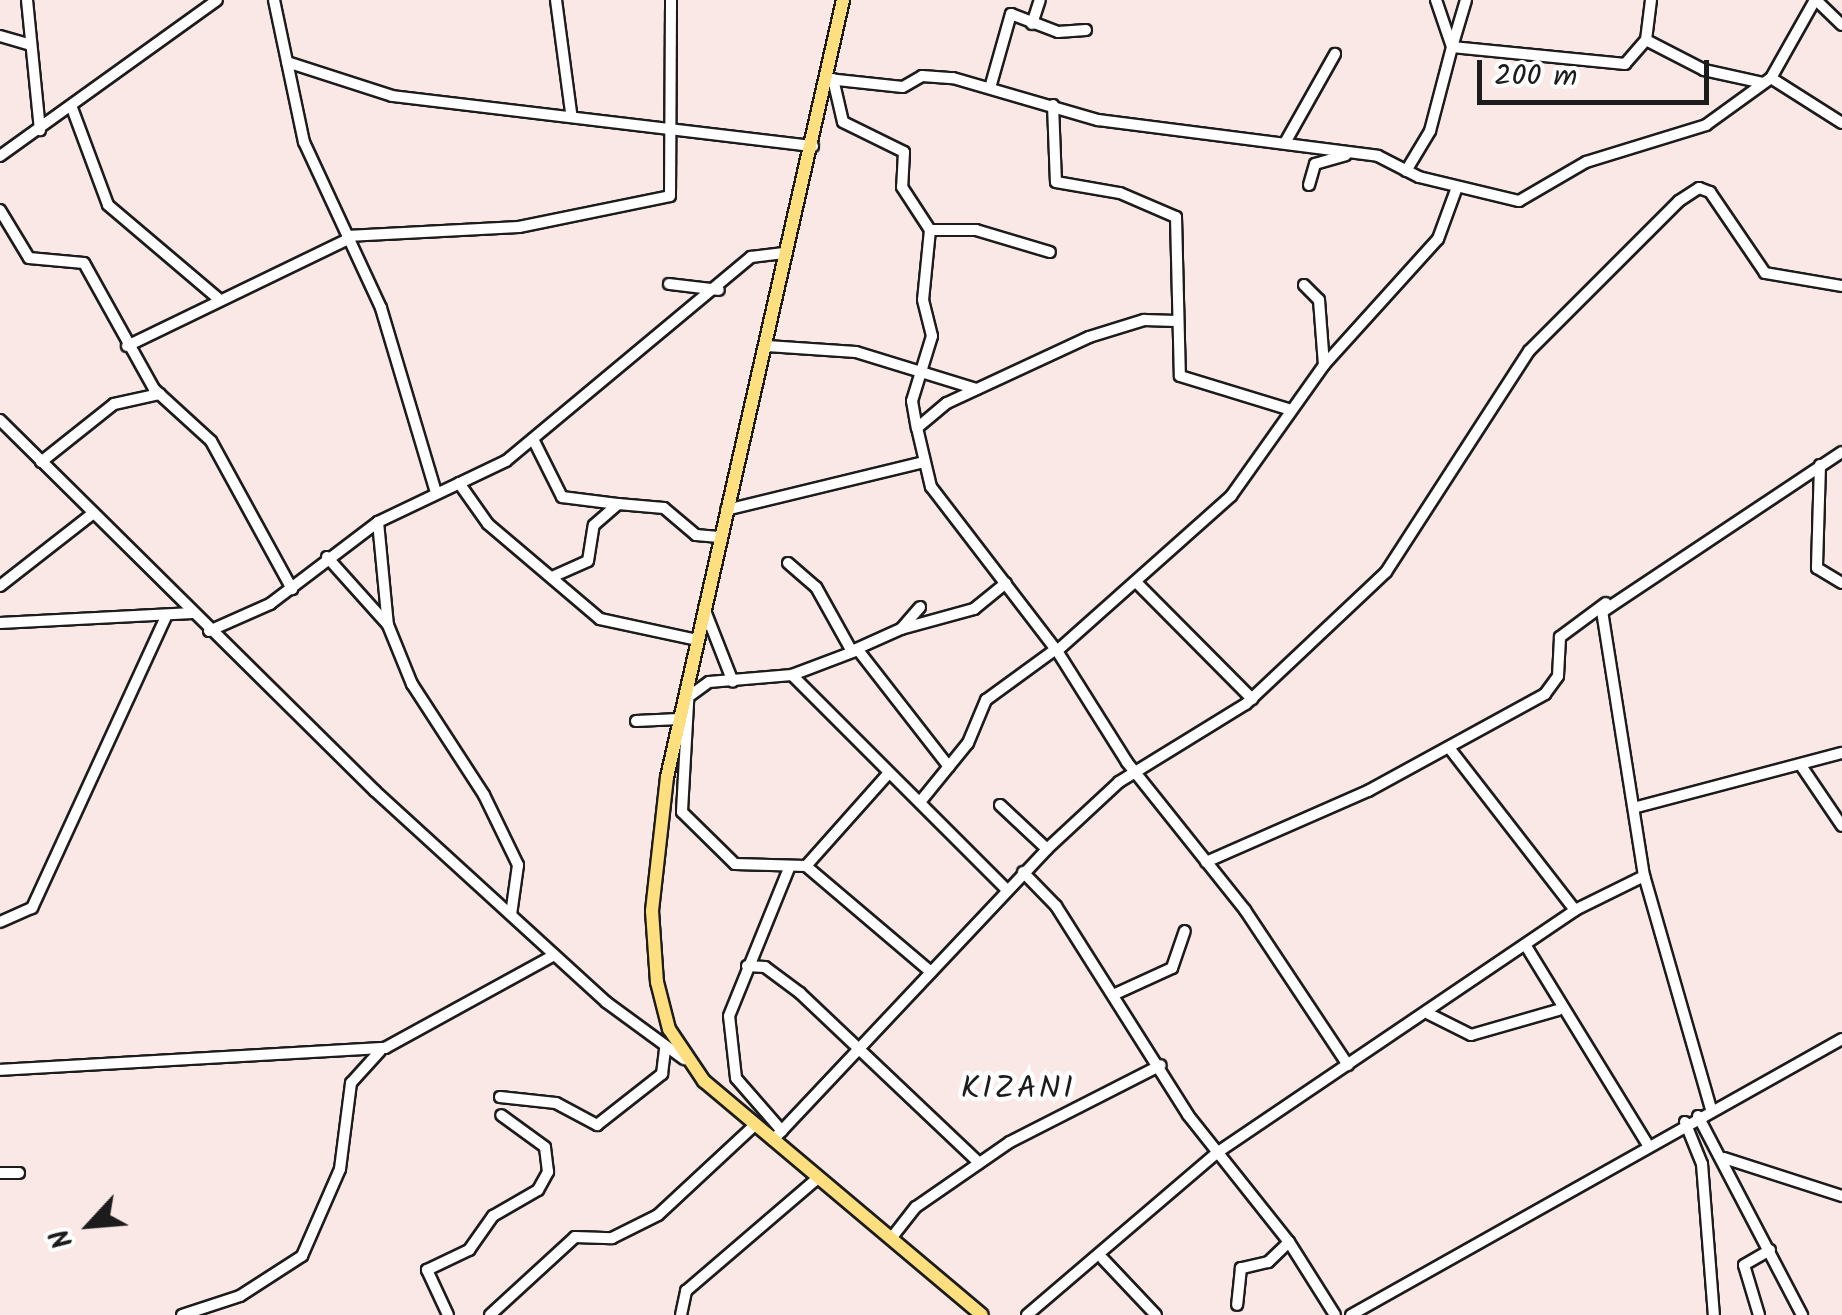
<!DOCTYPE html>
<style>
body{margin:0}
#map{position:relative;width:1842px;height:1315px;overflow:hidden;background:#fae8e6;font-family:Kalam,sans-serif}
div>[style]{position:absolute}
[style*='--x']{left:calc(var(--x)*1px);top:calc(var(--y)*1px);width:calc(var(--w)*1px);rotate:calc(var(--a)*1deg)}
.roads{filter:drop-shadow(2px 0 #1c1c1c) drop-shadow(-2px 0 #1c1c1c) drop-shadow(0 2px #1c1c1c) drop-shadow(0 -2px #1c1c1c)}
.minor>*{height:10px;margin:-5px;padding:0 5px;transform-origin:5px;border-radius:5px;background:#fff}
.major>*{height:12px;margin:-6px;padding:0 6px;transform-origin:6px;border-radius:6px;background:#fddf80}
span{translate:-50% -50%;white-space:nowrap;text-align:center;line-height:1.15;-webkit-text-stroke:9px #fff;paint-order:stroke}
.quarter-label{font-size:32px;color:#1c1c1c;letter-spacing:2.5px}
.north{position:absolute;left:40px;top:1175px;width:100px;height:100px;-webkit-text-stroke:8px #fff;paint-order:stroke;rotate:244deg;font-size:28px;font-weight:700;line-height:40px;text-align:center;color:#1c1c1c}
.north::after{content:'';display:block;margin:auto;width:35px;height:45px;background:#1c1c1c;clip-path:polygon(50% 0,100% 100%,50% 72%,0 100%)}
.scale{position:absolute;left:1477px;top:60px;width:232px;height:45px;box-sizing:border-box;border:5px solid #1c1c1c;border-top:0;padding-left:12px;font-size:30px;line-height:35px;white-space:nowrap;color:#1c1c1c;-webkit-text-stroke:8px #fff;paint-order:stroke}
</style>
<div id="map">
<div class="roads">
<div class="minor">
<div style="--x:27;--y:0;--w:131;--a:84.3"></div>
<div style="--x:274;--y:0;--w:145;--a:78.1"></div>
<div style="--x:304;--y:142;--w:183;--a:65.1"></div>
<div style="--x:381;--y:308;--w:192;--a:73.4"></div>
<div style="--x:556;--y:0;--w:114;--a:82.4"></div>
<div style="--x:1466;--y:0;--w:49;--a:106.6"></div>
<div style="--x:1452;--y:47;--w:174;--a:5.6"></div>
<div style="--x:1625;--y:64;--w:32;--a:-49"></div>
<div style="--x:1651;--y:0;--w:40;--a:97.1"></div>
<div style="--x:1646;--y:40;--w:65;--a:27.3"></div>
<div style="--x:1704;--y:70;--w:60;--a:12.4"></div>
<div style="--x:1816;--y:0;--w:36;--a:44"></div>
<div style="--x:1032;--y:24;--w:25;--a:-72"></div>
<div style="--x:0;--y:36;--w:32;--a:16"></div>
<div style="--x:287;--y:62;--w:110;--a:17.9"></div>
<div style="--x:392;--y:96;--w:424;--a:6.8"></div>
<div style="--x:1771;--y:78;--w:90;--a:-60.6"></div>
<div style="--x:828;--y:79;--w:75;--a:6.1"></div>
<div style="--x:903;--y:87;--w:22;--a:-30"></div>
<div style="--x:922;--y:76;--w:31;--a:4"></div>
<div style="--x:953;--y:78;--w:151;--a:16.2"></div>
<div style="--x:1098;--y:120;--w:282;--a:7.3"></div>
<div style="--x:1378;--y:156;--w:46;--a:27.1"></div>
<div style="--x:1419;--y:177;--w:103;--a:13.5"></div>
<div style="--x:1519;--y:201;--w:78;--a:-30.2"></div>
<div style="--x:1586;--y:162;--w:126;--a:-17.1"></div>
<div style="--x:1706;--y:125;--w:80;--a:-35.9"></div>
<div style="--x:1771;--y:78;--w:84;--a:32.4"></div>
<div style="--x:833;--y:79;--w:44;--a:76.9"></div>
<div style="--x:843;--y:122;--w:68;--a:26.2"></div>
<div style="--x:904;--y:152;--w:35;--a:93"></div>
<div style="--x:902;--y:187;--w:51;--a:56.9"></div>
<div style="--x:930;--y:230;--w:70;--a:95.7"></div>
<div style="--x:923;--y:300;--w:37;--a:76"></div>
<div style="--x:932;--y:336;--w:68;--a:107.1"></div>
<div style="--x:912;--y:401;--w:27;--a:80"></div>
<div style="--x:990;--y:88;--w:77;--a:-74.2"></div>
<div style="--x:1011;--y:14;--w:50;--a:21"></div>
<div style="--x:1058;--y:32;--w:28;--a:-4"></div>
<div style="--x:1053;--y:105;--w:77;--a:87.8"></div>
<div style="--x:1056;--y:182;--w:65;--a:9.8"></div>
<div style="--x:1120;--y:193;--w:61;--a:23.2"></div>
<div style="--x:1176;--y:217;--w:159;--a:88.6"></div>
<div style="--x:1180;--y:376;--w:116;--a:17"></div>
<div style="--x:72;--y:108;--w:103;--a:69.6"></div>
<div style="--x:108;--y:205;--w:147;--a:40.3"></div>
<div style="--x:1286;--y:141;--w:100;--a:-60.6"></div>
<div style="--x:0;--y:156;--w:267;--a:-35.7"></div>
<div style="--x:1406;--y:171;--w:47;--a:-59"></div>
<div style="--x:1430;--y:131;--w:87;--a:-75.3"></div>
<div style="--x:1452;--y:47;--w:50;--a:-108.8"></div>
<div style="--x:1309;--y:185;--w:22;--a:-74"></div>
<div style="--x:1315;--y:164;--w:32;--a:-16"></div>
<div style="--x:0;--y:210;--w:56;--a:58.9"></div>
<div style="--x:29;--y:258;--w:55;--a:5.2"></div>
<div style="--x:84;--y:263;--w:144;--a:60.9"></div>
<div style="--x:154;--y:389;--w:77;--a:42.4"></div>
<div style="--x:211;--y:441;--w:169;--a:61.3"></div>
<div style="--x:930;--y:230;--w:46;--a:0"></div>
<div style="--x:976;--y:230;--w:77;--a:16.6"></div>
<div style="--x:347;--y:236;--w:172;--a:-3"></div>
<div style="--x:519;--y:227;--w:154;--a:-11.6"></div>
<div style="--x:670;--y:196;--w:196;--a:-89.7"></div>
<div style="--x:669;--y:284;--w:50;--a:6.8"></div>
<div style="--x:1304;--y:285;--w:21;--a:45"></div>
<div style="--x:1319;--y:300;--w:65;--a:85.6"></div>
<div style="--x:127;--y:346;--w:246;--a:-25.8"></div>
<div style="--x:767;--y:346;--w:89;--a:3.9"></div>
<div style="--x:856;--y:352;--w:126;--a:17.1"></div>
<div style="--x:0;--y:420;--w:528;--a:44.69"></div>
<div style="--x:375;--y:791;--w:313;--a:42.4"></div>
<div style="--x:606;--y:1002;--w:97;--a:36.2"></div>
<div style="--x:533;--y:439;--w:65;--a:63.4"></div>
<div style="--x:562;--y:497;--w:56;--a:7.1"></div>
<div style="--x:41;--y:462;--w:93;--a:-38.5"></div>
<div style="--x:114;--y:404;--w:47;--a:-12.3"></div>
<div style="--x:1820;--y:465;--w:103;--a:91.7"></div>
<div style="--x:1817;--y:568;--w:29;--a:31"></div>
<div style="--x:459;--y:483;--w:50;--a:54.7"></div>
<div style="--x:488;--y:524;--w:147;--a:40.3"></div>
<div style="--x:600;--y:619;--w:99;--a:12.2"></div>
<div style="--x:726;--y:510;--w:200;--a:-13.6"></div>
<div style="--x:378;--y:522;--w:103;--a:84.5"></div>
<div style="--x:327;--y:557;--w:91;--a:48.1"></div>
<div style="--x:388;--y:625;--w:64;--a:67.9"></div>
<div style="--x:412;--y:684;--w:132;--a:57"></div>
<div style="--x:484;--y:795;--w:78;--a:64.1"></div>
<div style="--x:518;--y:865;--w:50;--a:98"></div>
<div style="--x:788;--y:563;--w:37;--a:41"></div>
<div style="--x:816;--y:587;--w:72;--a:60.9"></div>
<div style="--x:552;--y:577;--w:39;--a:-24"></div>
<div style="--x:588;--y:561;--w:36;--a:-81"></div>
<div style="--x:594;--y:525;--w:32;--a:-41"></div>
<div style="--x:618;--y:504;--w:46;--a:5"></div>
<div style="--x:664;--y:508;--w:42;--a:40.2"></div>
<div style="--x:696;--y:535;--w:23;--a:5"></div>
<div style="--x:1136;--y:582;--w:165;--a:45.2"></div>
<div style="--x:0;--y:586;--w:117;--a:-38"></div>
<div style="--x:704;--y:608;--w:79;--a:68.6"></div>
<div style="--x:0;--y:623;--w:193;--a:-3"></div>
<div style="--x:901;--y:629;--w:76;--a:-15.3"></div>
<div style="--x:974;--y:609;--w:41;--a:-39.1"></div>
<div style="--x:209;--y:631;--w:67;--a:-23.9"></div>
<div style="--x:270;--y:604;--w:136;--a:-37.2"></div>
<div style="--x:378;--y:522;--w:142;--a:-25.5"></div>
<div style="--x:506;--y:461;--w:319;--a:-39.8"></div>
<div style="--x:751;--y:257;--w:33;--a:-7"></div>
<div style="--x:854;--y:650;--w:51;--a:-24.1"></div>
<div style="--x:901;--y:629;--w:29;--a:-49"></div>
<div style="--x:1057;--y:651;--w:207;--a:-127.5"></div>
<div style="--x:931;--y:487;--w:61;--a:-103.3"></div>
<div style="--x:917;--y:428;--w:39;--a:-40"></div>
<div style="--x:947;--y:403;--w:157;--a:-24.9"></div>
<div style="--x:1089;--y:337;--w:58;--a:-17.2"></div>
<div style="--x:1144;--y:320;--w:32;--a:2"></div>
<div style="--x:792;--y:675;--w:303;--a:45"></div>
<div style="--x:689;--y:686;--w:126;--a:93.2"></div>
<div style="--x:682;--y:812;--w:74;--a:44.5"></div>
<div style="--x:735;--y:864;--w:71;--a:1.6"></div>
<div style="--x:806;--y:866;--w:122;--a:-48.3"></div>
<div style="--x:691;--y:695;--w:22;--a:-36"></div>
<div style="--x:709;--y:682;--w:83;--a:-4.8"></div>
<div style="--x:792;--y:675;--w:71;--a:-20.7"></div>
<div style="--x:858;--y:650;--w:148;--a:52.1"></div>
<div style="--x:636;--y:721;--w:43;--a:-2.7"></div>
<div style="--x:1450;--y:749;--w:204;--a:52.2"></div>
<div style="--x:1802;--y:767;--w:71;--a:55.9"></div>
<div style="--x:920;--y:802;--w:76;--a:-50.9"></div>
<div style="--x:968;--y:743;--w:47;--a:-67.3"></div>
<div style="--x:986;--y:700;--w:87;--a:-36.1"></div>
<div style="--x:1000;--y:805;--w:64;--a:43.1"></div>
<div style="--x:1637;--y:807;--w:212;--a:-14.8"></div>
<div style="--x:1206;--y:862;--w:177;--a:-23.7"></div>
<div style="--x:1368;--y:791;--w:202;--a:-28.7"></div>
<div style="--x:1545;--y:694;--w:22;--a:-54"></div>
<div style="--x:1558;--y:676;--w:39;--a:-87"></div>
<div style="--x:1560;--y:637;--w:57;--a:-36.5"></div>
<div style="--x:806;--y:866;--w:164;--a:40.3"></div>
<div style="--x:1023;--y:872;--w:47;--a:45.9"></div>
<div style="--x:1056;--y:906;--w:247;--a:57.7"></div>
<div style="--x:1188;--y:1115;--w:162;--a:51.5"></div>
<div style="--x:1289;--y:1242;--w:29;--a:136"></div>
<div style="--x:1268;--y:1262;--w:28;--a:167"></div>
<div style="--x:1241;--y:1268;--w:37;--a:96"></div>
<div style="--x:0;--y:922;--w:35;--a:-24"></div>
<div style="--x:32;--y:908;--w:320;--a:-65.3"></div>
<div style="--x:1526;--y:946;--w:230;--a:58.5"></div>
<div style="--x:747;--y:966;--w:18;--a:3"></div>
<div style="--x:765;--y:967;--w:44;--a:36.6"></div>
<div style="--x:800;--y:993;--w:247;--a:43.5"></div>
<div style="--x:1113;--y:995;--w:65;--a:-24.6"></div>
<div style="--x:1172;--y:968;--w:39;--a:-71"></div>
<div style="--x:1429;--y:1014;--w:47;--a:26.6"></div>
<div style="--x:1471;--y:1035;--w:91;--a:-16"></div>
<div style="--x:1348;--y:1065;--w:186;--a:-123.6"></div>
<div style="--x:1245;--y:910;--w:189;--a:-128.6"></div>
<div style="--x:1127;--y:762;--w:131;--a:-122.2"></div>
<div style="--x:1057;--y:651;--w:233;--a:-41.7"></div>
<div style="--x:1231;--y:496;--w:161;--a:-54.6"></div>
<div style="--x:1324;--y:365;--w:170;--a:-47.9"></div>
<div style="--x:1438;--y:239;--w:55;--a:-69.9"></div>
<div style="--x:0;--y:1070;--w:386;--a:-3.3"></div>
<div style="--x:385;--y:1048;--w:193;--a:-28.8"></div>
<div style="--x:500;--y:1097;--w:56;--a:6.1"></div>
<div style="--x:556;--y:1103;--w:47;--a:28.2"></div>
<div style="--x:597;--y:1125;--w:83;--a:-38.1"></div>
<div style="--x:662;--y:1074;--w:25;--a:-83"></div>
<div style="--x:1711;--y:1109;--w:242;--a:-106"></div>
<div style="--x:1644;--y:876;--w:267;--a:-99"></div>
<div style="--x:1602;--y:612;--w:288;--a:-33.7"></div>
<div style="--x:1698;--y:1116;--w:225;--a:62.4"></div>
<div style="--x:1685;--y:1122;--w:45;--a:68"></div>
<div style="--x:1702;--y:1164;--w:151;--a:85.5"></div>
<div style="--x:782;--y:1131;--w:70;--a:-131"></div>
<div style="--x:736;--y:1078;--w:62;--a:-96.4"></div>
<div style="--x:729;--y:1016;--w:162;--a:-67.9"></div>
<div style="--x:773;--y:1140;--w:400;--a:-46.7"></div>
<div style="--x:1047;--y:849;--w:98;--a:-42.9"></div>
<div style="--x:1119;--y:782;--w:149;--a:-31.6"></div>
<div style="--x:1246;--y:704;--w:192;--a:-43.3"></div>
<div style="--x:1386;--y:572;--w:263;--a:-57.1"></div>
<div style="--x:1529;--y:351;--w:212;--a:-45"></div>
<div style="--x:1679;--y:201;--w:24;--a:-33"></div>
<div style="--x:1699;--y:188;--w:12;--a:20"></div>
<div style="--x:1710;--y:192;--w:98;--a:55.8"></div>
<div style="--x:1765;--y:273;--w:78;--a:9.6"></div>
<div style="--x:1724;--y:1158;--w:124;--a:17.9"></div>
<div style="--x:0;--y:1173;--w:19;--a:0"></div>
<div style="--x:893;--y:1236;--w:37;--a:-52"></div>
<div style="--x:916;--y:1207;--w:114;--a:-34.7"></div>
<div style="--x:1010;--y:1142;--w:169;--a:-27"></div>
<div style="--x:1289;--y:1242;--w:86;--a:57.8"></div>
<div style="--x:1103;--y:1259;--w:77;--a:46.6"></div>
<div style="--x:182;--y:1315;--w:61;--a:-18.1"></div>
<div style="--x:240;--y:1296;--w:74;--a:-32.8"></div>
<div style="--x:302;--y:1256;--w:95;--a:-66.4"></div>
<div style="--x:340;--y:1169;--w:87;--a:-82.7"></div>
<div style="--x:351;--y:1083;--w:43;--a:-47.8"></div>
<div style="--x:448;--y:1315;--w:50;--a:-115"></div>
<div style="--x:427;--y:1270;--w:47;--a:-25.5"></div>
<div style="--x:469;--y:1250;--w:42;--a:-54.8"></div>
<div style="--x:493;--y:1216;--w:52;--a:-30"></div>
<div style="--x:538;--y:1190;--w:21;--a:-61"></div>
<div style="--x:548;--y:1172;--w:25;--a:-97"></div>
<div style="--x:545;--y:1147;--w:54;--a:-144"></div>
<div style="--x:490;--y:1315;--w:115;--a:-42.5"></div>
<div style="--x:575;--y:1237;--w:37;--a:2"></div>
<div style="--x:612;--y:1238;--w:51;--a:-26.6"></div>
<div style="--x:658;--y:1215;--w:132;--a:-42.9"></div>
<div style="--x:681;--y:1315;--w:25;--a:-78"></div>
<div style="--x:686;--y:1291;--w:175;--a:-40.6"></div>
<div style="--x:1027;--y:1315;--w:251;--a:-40.5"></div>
<div style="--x:1218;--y:1152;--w:431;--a:-34.1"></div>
<div style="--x:1575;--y:910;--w:77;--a:-26.2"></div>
<div style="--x:1351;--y:1315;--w:563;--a:-29.34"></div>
<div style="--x:1759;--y:1315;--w:52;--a:-106.7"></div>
<div style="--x:1744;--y:1265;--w:30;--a:-30"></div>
</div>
<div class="major">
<div style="--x:843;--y:0;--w:797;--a:102.76"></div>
<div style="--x:667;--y:777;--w:135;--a:96.4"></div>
<div style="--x:652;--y:911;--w:71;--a:86"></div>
<div style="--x:657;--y:982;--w:49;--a:75.7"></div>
<div style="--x:669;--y:1029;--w:63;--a:56.1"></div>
<div style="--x:704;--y:1081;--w:363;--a:40.1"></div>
</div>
</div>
<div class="quarter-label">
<span style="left:1018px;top:1090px">KIZANI</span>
</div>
<div class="north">N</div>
<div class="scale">200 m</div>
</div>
